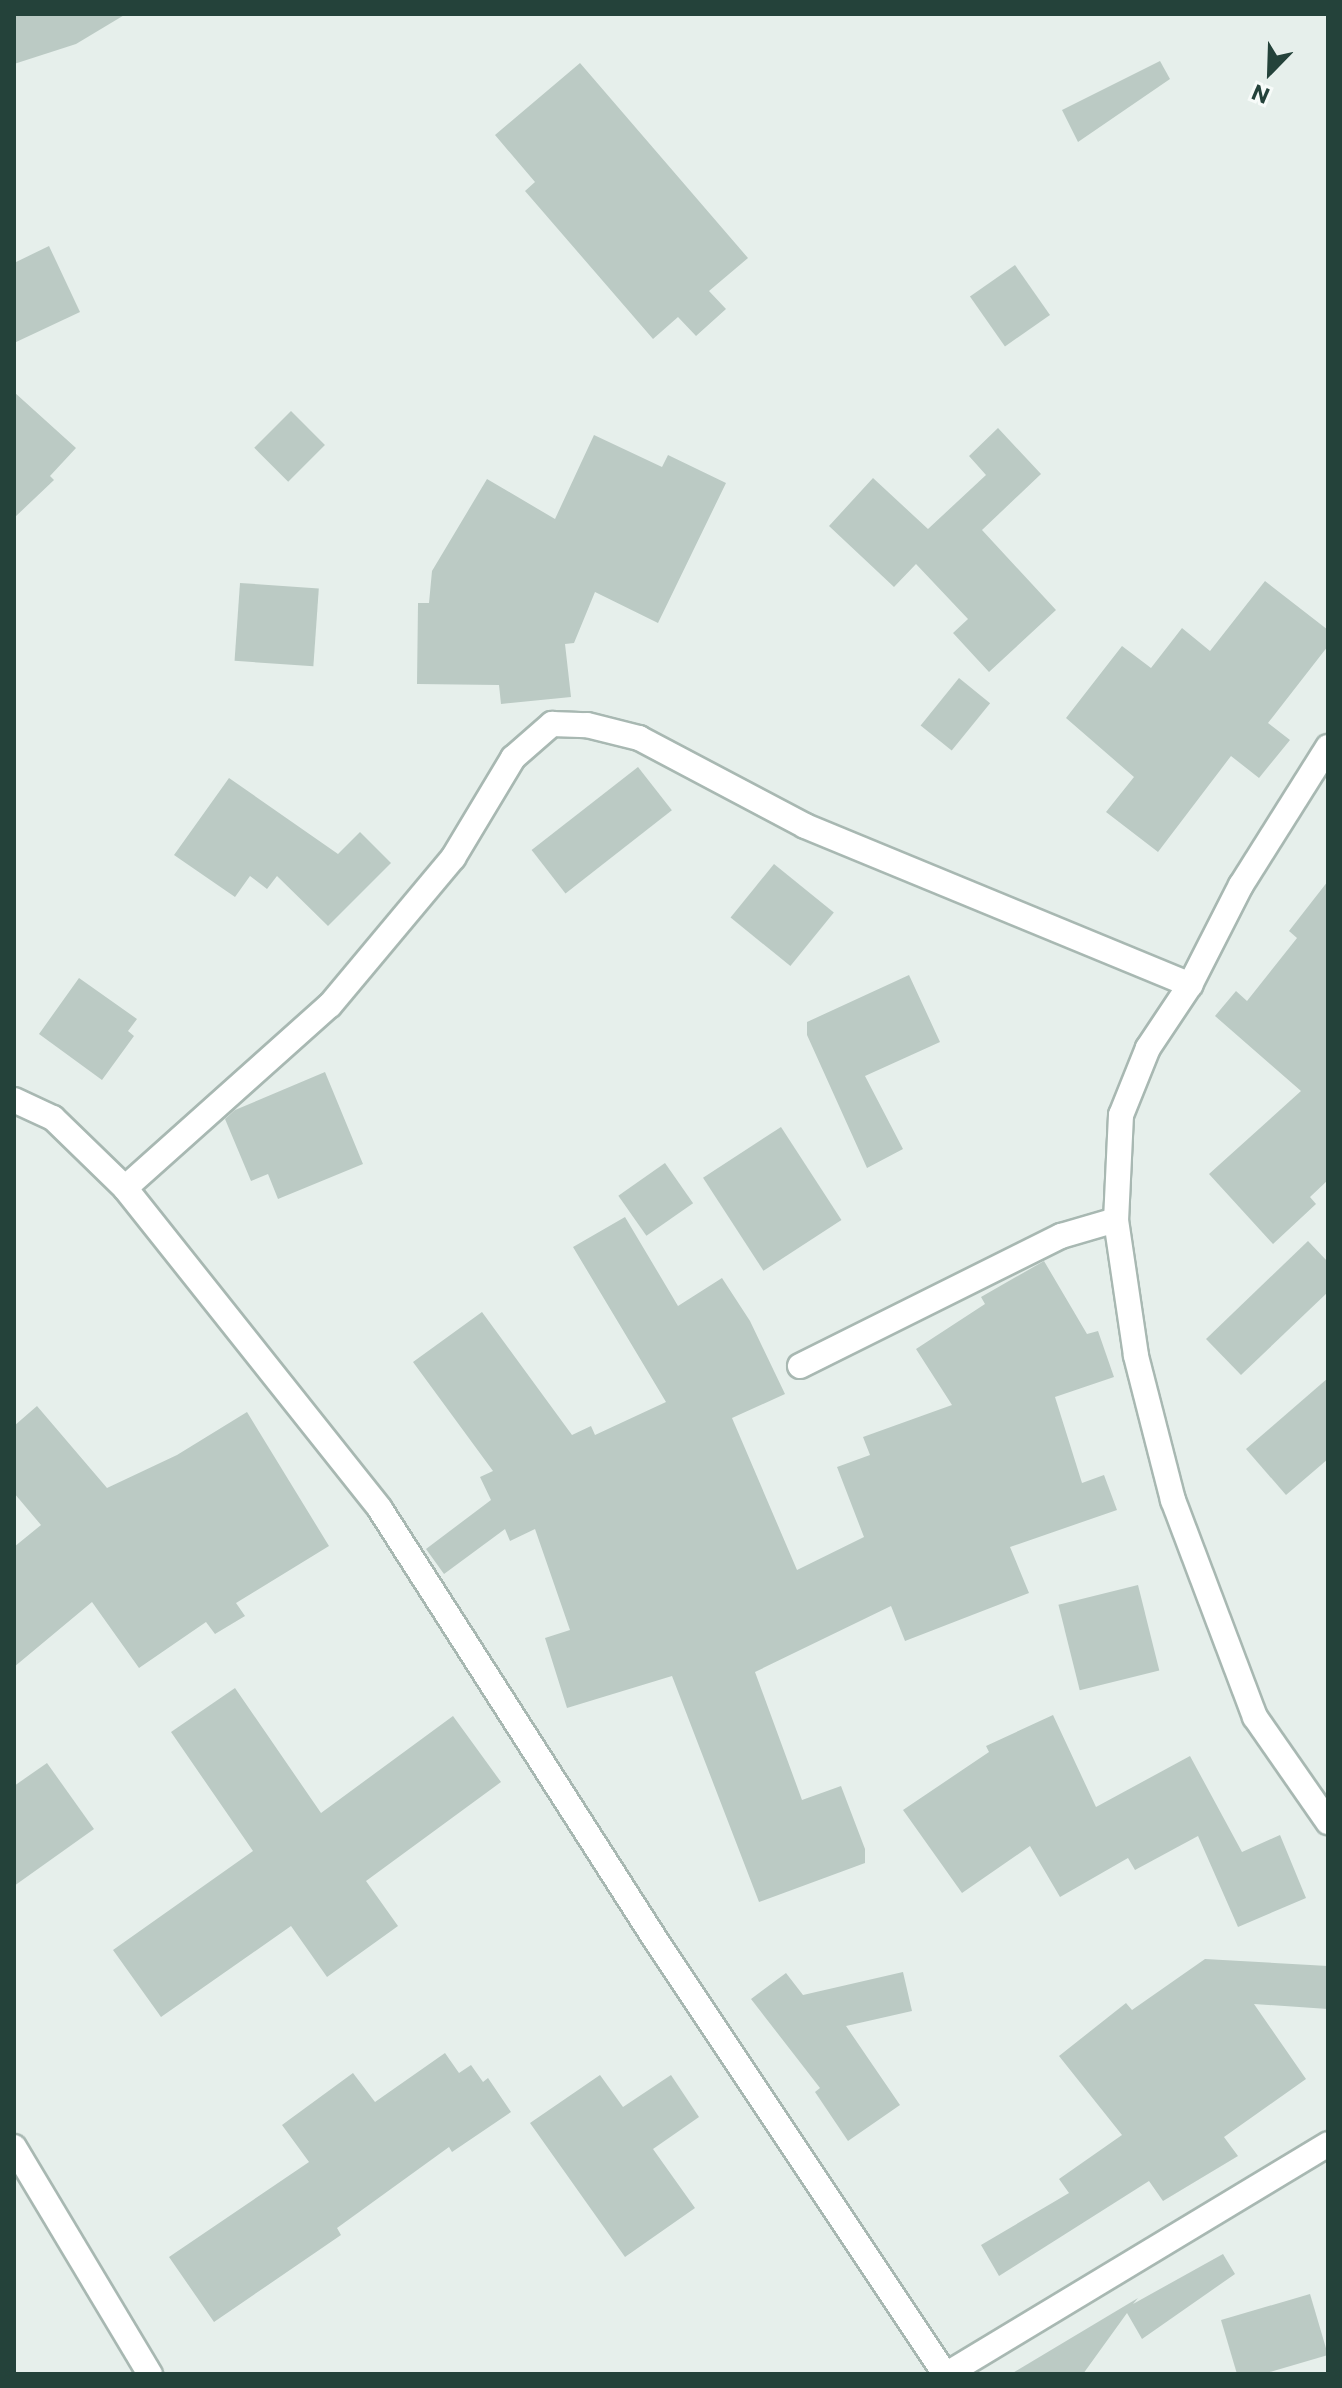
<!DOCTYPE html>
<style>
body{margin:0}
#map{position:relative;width:1342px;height:2388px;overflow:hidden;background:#e6efeb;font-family:Commissioner,sans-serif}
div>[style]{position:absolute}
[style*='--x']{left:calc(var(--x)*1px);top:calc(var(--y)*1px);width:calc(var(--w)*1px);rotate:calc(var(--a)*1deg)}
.building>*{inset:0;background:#bbcac4;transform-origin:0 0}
.roads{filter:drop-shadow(2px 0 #a8b8b2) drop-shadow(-2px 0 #a8b8b2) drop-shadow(0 2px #a8b8b2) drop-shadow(0 -2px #a8b8b2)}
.minor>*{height:24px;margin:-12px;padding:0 12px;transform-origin:12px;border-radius:12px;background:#fff}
span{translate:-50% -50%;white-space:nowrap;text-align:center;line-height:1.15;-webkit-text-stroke:6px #f7fbf9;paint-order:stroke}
.frame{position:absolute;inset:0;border:16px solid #24423a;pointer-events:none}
.north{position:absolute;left:1230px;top:32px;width:80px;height:80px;-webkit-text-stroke:6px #f7fbf9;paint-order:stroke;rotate:203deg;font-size:22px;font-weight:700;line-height:32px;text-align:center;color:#24423a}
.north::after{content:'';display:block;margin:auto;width:28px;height:36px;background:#24423a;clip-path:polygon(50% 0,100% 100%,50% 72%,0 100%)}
</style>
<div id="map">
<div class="building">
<div style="clip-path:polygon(14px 14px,126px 14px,76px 44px,14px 64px)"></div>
<div style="clip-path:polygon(1160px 61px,1170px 79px,1078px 142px,1062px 110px)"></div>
<div style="clip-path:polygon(580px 63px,748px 258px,709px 291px,726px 309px,696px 336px,678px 317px,653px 339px,525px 191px,535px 182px,495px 135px)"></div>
<div style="clip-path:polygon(49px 246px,80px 312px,14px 343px,14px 263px)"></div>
<div style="left:1015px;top:265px;width:61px;height:55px;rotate:55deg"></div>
<div style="clip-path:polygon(14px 392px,76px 448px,50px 476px,54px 480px,14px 518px)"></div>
<div style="left:291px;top:411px;width:48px;height:52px;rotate:45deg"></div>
<div style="clip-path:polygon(998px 428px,1041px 474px,982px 530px,1056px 610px,989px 672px,953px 633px,968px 619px,916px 564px,894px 587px,829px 526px,873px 478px,928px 529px,986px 475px,969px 456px)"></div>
<div style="clip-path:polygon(594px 435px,662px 467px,668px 455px,726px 483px,658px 623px,595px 592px,574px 643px,565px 644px,571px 697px,501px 704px,499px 685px,417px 684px,418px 603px,429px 603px,432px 571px,487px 479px,555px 519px)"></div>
<div style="clip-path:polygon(1265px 581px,1328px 630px,1328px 646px,1268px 723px,1290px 740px,1259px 778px,1231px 756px,1158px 852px,1106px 812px,1134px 777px,1066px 718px,1122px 646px,1151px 668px,1182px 628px,1210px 651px)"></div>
<div style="left:240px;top:583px;width:79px;height:78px;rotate:4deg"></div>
<div style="left:959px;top:678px;width:40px;height:61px;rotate:39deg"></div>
<div style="left:638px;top:767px;width:55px;height:135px;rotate:52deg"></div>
<div style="clip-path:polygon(229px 778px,338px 854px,360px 832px,391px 863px,328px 926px,277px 876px,267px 889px,250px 876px,235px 897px,174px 855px)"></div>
<div style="left:774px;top:864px;width:77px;height:69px;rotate:39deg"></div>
<div style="clip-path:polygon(1328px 881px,1328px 1180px,1310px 1197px,1316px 1204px,1273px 1244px,1209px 1174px,1301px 1091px,1215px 1016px,1236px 991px,1247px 1001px,1297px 938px,1289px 931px)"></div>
<div style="clip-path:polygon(909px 975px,940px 1042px,865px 1076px,903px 1149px,867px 1168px,807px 1035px,807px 1022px)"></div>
<div style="clip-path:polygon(79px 978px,137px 1019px,128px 1031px,134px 1036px,102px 1080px,39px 1034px)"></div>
<div style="clip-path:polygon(325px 1072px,363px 1164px,278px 1199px,268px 1174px,251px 1181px,225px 1119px,235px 1110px)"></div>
<div style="left:781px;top:1127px;width:111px;height:93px;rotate:57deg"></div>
<div style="left:665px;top:1163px;width:49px;height:57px;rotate:55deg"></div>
<div style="clip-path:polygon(625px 1217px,678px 1306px,722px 1278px,750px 1321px,785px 1394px,732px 1418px,797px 1570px,864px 1537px,837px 1467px,870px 1455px,863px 1437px,952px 1405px,916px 1349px,985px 1304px,981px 1297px,1044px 1261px,1087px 1334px,1098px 1331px,1114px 1377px,1055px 1397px,1082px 1483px,1104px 1475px,1117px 1510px,1010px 1547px,1029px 1593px,905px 1641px,891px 1606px,755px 1672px,802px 1800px,841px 1786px,865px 1849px,865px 1863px,759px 1902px,672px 1676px,567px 1708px,545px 1638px,570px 1630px,535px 1529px,510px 1541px,505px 1529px,444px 1574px,426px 1549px,491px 1500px,480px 1477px,493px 1471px,413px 1362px,482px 1312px,572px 1435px,591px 1426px,595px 1435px,666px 1402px,573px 1247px)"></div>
<div style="clip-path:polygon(1308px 1241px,1328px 1262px,1328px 1292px,1241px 1375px,1206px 1339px)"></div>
<div style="clip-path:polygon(1328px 1378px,1328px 1459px,1286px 1495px,1246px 1449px)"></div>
<div style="clip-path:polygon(37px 1406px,107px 1488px,177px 1455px,247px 1412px,329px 1546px,236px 1603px,245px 1616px,215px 1634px,206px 1622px,139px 1668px,92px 1602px,14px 1667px,14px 1547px,41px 1525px,14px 1493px,14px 1426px)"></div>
<div style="left:1138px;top:1585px;width:88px;height:82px;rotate:76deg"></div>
<div style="clip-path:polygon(235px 1688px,321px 1813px,453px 1716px,501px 1782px,366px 1881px,398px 1926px,327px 1977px,291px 1926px,161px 2017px,113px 1950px,253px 1851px,171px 1732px)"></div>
<div style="clip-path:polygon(1053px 1715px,1096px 1807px,1190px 1756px,1242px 1852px,1280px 1835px,1306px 1898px,1238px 1927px,1198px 1836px,1135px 1870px,1128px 1858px,1060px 1897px,1030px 1846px,962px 1893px,903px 1810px,989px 1752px,986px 1746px)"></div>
<div style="clip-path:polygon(47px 1763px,94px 1829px,14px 1886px,14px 1786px)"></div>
<div style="clip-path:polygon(1205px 1959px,1328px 1966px,1328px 2009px,1254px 2004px,1306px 2079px,1224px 2137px,1238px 2156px,1163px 2201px,1149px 2181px,999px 2276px,981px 2245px,1069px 2193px,1059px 2179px,1122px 2135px,1059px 2056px,1126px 2003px,1132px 2010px)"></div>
<div style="clip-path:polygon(903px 1972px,912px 2011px,846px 2026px,900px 2105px,848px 2141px,815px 2092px,820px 2088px,751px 1999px,786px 1973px,803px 1995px)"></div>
<div style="clip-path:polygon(445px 2053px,459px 2073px,471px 2065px,483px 2082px,488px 2078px,511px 2112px,452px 2152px,449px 2147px,337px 2228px,341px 2235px,214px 2322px,169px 2257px,309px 2162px,282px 2125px,353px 2073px,375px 2102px)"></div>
<div style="clip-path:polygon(600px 2075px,623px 2107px,671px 2075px,699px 2117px,653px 2149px,695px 2208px,625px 2257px,530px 2123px)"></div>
<div style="clip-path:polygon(1223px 2254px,1235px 2274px,1142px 2339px,1127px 2313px,1083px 2374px,1011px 2374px,1138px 2298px,1133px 2304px)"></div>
<div style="clip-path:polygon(1310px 2294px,1328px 2355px,1263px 2374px,1237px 2374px,1221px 2320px)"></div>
</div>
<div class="roads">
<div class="minor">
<div style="--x:1328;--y:747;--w:163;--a:122.2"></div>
<div style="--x:1241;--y:885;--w:112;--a:117"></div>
<div style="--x:1190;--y:985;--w:76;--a:123.7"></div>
<div style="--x:1148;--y:1048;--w:72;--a:111.9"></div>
<div style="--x:1121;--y:1115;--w:105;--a:92.7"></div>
<div style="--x:1116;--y:1220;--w:137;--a:81.6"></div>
<div style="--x:1136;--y:1356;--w:149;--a:75.6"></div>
<div style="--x:1173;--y:1500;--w:232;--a:69.3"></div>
<div style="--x:1255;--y:1717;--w:128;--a:55.2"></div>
<div style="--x:14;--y:1100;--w:43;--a:24.8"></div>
<div style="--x:53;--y:1118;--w:100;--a:44.2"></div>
<div style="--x:125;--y:1188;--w:410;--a:51.5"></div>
<div style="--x:380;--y:1509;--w:510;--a:57.4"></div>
<div style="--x:655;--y:1939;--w:523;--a:56.31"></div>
<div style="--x:125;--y:1188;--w:275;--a:-41.8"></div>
<div style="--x:330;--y:1005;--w:192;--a:-50.1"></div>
<div style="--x:453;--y:858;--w:117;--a:-59"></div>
<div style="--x:513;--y:758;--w:52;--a:-41.1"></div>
<div style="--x:552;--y:724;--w:35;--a:2"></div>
<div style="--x:587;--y:725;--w:54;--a:14"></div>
<div style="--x:639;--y:738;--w:188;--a:27.9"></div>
<div style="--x:805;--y:826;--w:417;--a:22.4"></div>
<div style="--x:800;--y:1366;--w:292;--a:-26.5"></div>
<div style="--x:1061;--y:1236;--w:57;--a:-16.2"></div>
<div style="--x:14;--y:2147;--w:265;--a:59.1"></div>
<div style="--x:947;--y:2374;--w:445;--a:-31.1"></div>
</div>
</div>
<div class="frame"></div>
<div class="north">N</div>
</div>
